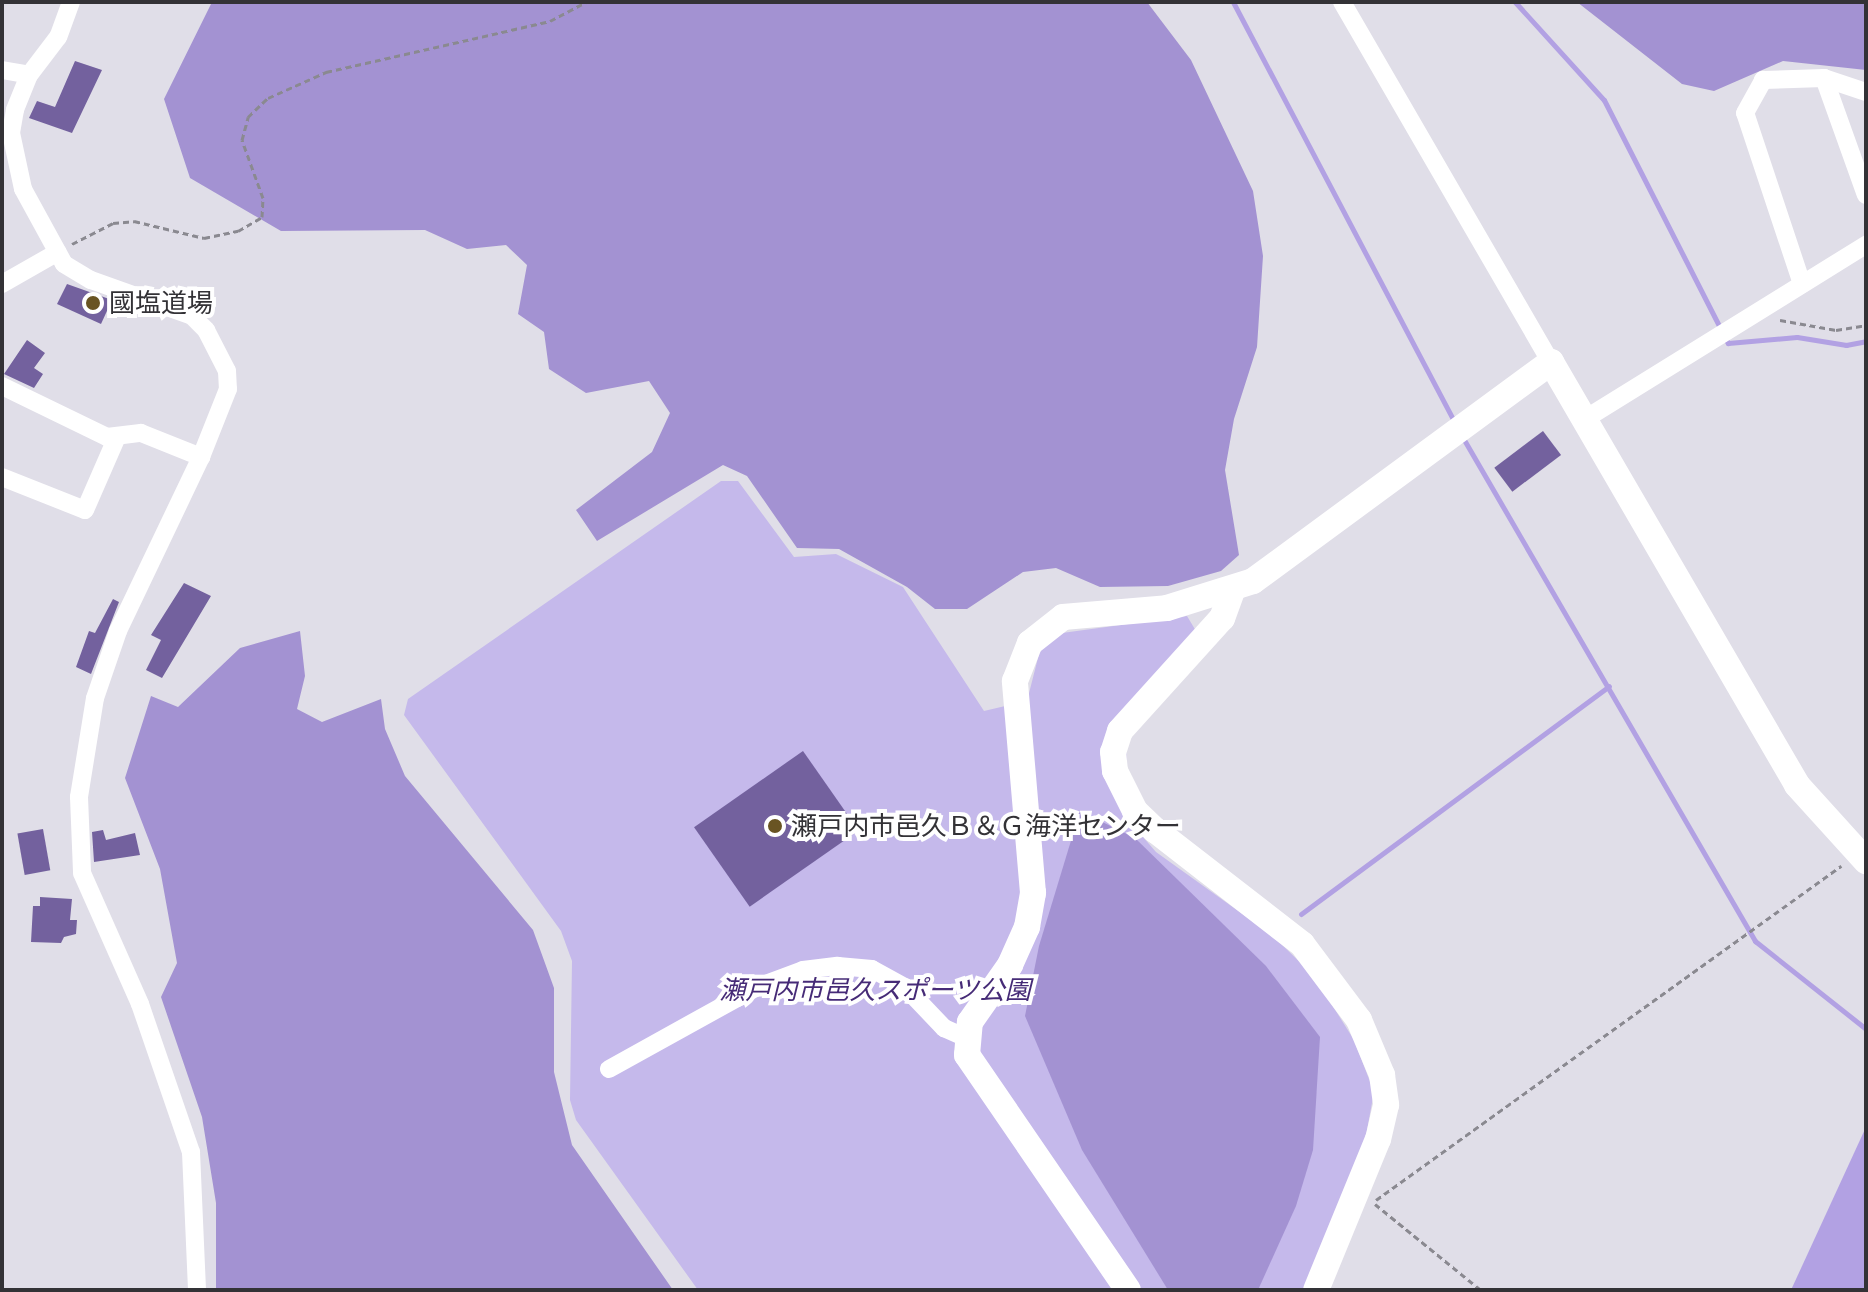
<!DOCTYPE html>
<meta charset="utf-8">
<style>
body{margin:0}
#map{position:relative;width:1868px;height:1292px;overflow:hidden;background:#e0dee8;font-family:Lora,"Noto Sans JP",serif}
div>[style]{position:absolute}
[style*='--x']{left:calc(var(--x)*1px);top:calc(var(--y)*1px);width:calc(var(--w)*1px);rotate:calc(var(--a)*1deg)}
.green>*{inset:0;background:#c5b9eb}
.forest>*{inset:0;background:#a392d2}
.water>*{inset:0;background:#b2a1e3}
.stream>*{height:5px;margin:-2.5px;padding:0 2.5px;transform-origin:2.5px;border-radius:2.5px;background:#b2a1e3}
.building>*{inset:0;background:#73619e;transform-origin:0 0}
.path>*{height:3px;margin-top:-1.5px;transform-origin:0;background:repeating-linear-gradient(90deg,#8a8990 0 6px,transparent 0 10px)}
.street>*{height:18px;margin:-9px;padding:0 9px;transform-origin:9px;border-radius:9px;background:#fff}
.secondary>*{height:26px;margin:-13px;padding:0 13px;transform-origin:13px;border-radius:13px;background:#fff}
.dots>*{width:22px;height:22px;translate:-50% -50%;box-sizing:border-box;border:4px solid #fff;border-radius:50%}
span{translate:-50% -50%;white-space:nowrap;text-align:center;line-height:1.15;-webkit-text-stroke:8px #fff;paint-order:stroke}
.poi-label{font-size:26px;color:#333236}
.left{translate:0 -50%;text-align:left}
.park-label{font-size:26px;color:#462b77;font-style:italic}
.frame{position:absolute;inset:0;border:4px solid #333236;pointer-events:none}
</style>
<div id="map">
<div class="green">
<div style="clip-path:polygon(721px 481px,738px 481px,794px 557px,836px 554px,903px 587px,984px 711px,1027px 701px,1040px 650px,1062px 633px,1187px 616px,1196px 631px,1124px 711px,1130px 822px,1156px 852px,1273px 936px,1314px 976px,1354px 1040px,1374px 1092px,1365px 1141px,1308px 1290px,698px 1290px,576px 1120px,570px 1100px,572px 961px,561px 931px,404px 715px,408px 699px)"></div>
</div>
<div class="forest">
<div style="clip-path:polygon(212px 2px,1147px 2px,1191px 60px,1253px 191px,1263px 256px,1257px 347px,1234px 419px,1225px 470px,1239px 555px,1221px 571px,1168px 586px,1100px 587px,1056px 568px,1023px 572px,967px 609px,935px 609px,907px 587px,839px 549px,797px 548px,747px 476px,723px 465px,597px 541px,576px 510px,652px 452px,670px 413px,649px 381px,586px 393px,549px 369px,544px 332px,518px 314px,527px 265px,506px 245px,467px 249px,425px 230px,281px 231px,190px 178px,164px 99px)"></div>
<div style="clip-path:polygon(1577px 2px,1866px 2px,1866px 70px,1783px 61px,1714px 91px,1682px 84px)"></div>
<div style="clip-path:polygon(300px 631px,305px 676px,297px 709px,322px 722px,381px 699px,385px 729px,405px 776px,533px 930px,554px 988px,554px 1072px,572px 1145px,673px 1290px,216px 1290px,216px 1203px,202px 1117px,161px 997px,177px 963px,160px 869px,125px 778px,151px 696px,178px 707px,240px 648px)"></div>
<div style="clip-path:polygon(1080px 811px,1135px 838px,1266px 966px,1320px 1037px,1313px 1150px,1296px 1206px,1258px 1290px,1168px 1290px,1082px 1150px,1025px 1016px,1039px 946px)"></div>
</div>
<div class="water">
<div style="clip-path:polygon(1866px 1127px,1866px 1290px,1791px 1290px)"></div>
</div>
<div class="stream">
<div style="--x:1233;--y:2;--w:475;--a:62.2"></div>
<div style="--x:1515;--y:2;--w:132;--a:47.8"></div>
<div style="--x:1604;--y:100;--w:273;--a:63"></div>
<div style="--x:1728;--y:343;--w:69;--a:-5"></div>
<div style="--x:1797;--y:337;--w:50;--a:9.3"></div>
<div style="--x:1846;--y:345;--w:20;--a:-11"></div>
<div style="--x:1463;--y:438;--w:582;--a:59.86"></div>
<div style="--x:1755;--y:941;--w:142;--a:38.4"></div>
<div style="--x:1301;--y:914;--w:383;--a:-36.5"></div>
</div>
<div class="building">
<div style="clip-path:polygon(75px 61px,102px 70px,72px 133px,29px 118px,37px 101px,55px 107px)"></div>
<div style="clip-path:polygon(67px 284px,112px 300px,101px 324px,57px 304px)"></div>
<div style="clip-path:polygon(27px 340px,45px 353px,34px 368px,43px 374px,34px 388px,4px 374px)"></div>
<div style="left:1543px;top:431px;width:30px;height:61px;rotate:53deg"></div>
<div style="clip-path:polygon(184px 583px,211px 596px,162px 678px,146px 670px,161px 640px,151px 635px)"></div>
<div style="clip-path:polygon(113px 599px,119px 602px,91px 674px,76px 667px,89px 631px,95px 633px)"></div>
<div style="left:803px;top:751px;width:97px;height:133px;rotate:55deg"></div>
<div style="left:43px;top:829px;width:42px;height:26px;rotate:80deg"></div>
<div style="clip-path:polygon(103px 830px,106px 840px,135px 833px,140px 855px,94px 862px,92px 832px)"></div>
<div style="clip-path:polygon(40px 897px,72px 899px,70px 920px,77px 920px,76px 934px,64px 937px,61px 943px,31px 942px,33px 906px,40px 906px)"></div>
</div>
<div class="path">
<div style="--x:72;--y:244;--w:46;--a:-27.1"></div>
<div style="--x:113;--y:223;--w:21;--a:-5"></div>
<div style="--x:134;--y:221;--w:72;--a:13.7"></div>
<div style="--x:204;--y:238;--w:35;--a:-12"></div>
<div style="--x:238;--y:231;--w:28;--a:-30"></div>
<div style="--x:262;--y:217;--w:19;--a:-87"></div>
<div style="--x:263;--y:198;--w:62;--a:-109.9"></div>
<div style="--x:242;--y:140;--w:24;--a:-75"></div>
<div style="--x:248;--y:117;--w:28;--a:-44"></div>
<div style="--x:268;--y:98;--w:64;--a:-24.1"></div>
<div style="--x:326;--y:72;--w:230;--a:-12.8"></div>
<div style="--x:550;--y:21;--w:41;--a:-27.8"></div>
<div style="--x:1780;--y:320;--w:57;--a:10.1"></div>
<div style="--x:1836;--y:330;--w:30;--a:-9"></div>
<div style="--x:1376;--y:1200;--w:573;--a:-35.69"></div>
<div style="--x:1375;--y:1204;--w:136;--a:39.1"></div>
</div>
<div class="street">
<div style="--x:71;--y:2;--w:37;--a:110"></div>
<div style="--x:58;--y:37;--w:48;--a:127.3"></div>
<div style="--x:29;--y:75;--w:38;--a:112"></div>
<div style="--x:15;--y:110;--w:23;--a:100"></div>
<div style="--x:11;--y:133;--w:57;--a:77.9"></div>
<div style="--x:23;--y:189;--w:85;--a:61.3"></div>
<div style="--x:64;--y:264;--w:31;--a:31"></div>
<div style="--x:91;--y:280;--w:107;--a:19.6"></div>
<div style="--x:192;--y:316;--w:20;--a:45"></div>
<div style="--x:206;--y:330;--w:46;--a:62.9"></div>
<div style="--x:227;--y:371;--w:18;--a:87"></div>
<div style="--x:228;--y:389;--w:73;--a:111.7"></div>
<div style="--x:201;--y:457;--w:193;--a:115.5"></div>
<div style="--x:118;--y:631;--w:71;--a:108.9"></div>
<div style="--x:95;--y:698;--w:100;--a:99.2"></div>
<div style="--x:79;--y:797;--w:76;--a:87.7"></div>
<div style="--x:82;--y:873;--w:143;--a:66.1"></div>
<div style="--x:140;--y:1004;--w:157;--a:71"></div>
<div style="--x:191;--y:1152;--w:138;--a:87.5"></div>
<div style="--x:1342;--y:2;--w:416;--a:59.9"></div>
<div style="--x:2;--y:70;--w:27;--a:10"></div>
<div style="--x:1824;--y:78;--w:124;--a:70.3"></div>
<div style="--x:2;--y:284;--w:64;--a:-29.7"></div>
<div style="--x:1802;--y:284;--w:180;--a:-108.4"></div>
<div style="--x:1745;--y:113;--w:38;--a:-61"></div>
<div style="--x:1763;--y:80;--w:61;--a:-1.9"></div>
<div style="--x:1824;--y:78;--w:44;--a:18.4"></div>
<div style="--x:2;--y:386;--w:117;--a:25.9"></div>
<div style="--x:107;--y:437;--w:34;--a:-7"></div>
<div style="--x:141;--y:433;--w:65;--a:21.8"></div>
<div style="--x:1585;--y:419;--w:331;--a:-31.8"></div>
<div style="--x:2;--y:477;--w:89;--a:21.7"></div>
<div style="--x:85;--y:510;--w:77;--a:-66.4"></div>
<div style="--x:609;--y:1069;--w:167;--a:-29"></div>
<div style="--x:755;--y:988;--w:51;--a:-20.6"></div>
<div style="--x:803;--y:970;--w:35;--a:-7"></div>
<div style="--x:838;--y:966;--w:34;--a:5"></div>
<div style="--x:872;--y:969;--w:38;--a:29"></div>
<div style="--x:905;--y:987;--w:57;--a:46.4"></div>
<div style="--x:944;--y:1028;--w:24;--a:24"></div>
</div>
<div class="secondary">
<div style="--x:1232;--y:591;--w:29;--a:110"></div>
<div style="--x:1222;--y:618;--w:152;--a:132.1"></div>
<div style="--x:1120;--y:731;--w:22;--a:108"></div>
<div style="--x:1113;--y:752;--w:19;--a:84"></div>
<div style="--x:1115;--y:771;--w:45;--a:63.4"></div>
<div style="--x:1135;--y:811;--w:28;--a:44"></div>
<div style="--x:1155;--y:830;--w:186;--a:37.8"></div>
<div style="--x:1302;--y:944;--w:95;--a:53.1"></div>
<div style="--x:1359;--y:1020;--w:60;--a:67.3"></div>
<div style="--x:1382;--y:1075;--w:30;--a:82"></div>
<div style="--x:1386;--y:1105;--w:35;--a:103"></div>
<div style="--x:1378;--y:1139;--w:163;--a:112.3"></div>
<div style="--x:1128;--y:1290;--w:285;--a:-124.4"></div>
<div style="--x:967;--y:1055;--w:33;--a:-85"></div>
<div style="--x:970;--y:1022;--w:70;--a:-54.9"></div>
<div style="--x:1010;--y:965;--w:42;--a:-65.9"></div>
<div style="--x:1027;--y:927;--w:35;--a:-80"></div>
<div style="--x:1033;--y:893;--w:213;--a:-94.9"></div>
<div style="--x:1015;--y:681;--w:41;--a:-68.5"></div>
<div style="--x:1030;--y:643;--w:42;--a:-38.2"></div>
<div style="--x:1063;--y:617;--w:104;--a:-4.9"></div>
<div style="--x:1167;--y:608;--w:90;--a:-17.4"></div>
<div style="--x:1253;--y:581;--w:370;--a:-36.3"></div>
<div style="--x:1551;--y:362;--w:489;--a:59.8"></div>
<div style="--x:1797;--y:785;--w:103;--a:47.8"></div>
</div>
<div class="dots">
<div style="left:93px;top:303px;background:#695423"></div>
<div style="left:775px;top:826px;background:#695423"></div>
</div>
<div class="poi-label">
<span class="left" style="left:109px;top:303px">國塩道場</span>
<span class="left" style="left:791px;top:826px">瀬戸内市邑久Ｂ＆Ｇ海洋センター</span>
</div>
<div class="park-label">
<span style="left:875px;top:990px">瀬戸内市邑久スポーツ公園</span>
</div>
<div class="frame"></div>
</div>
